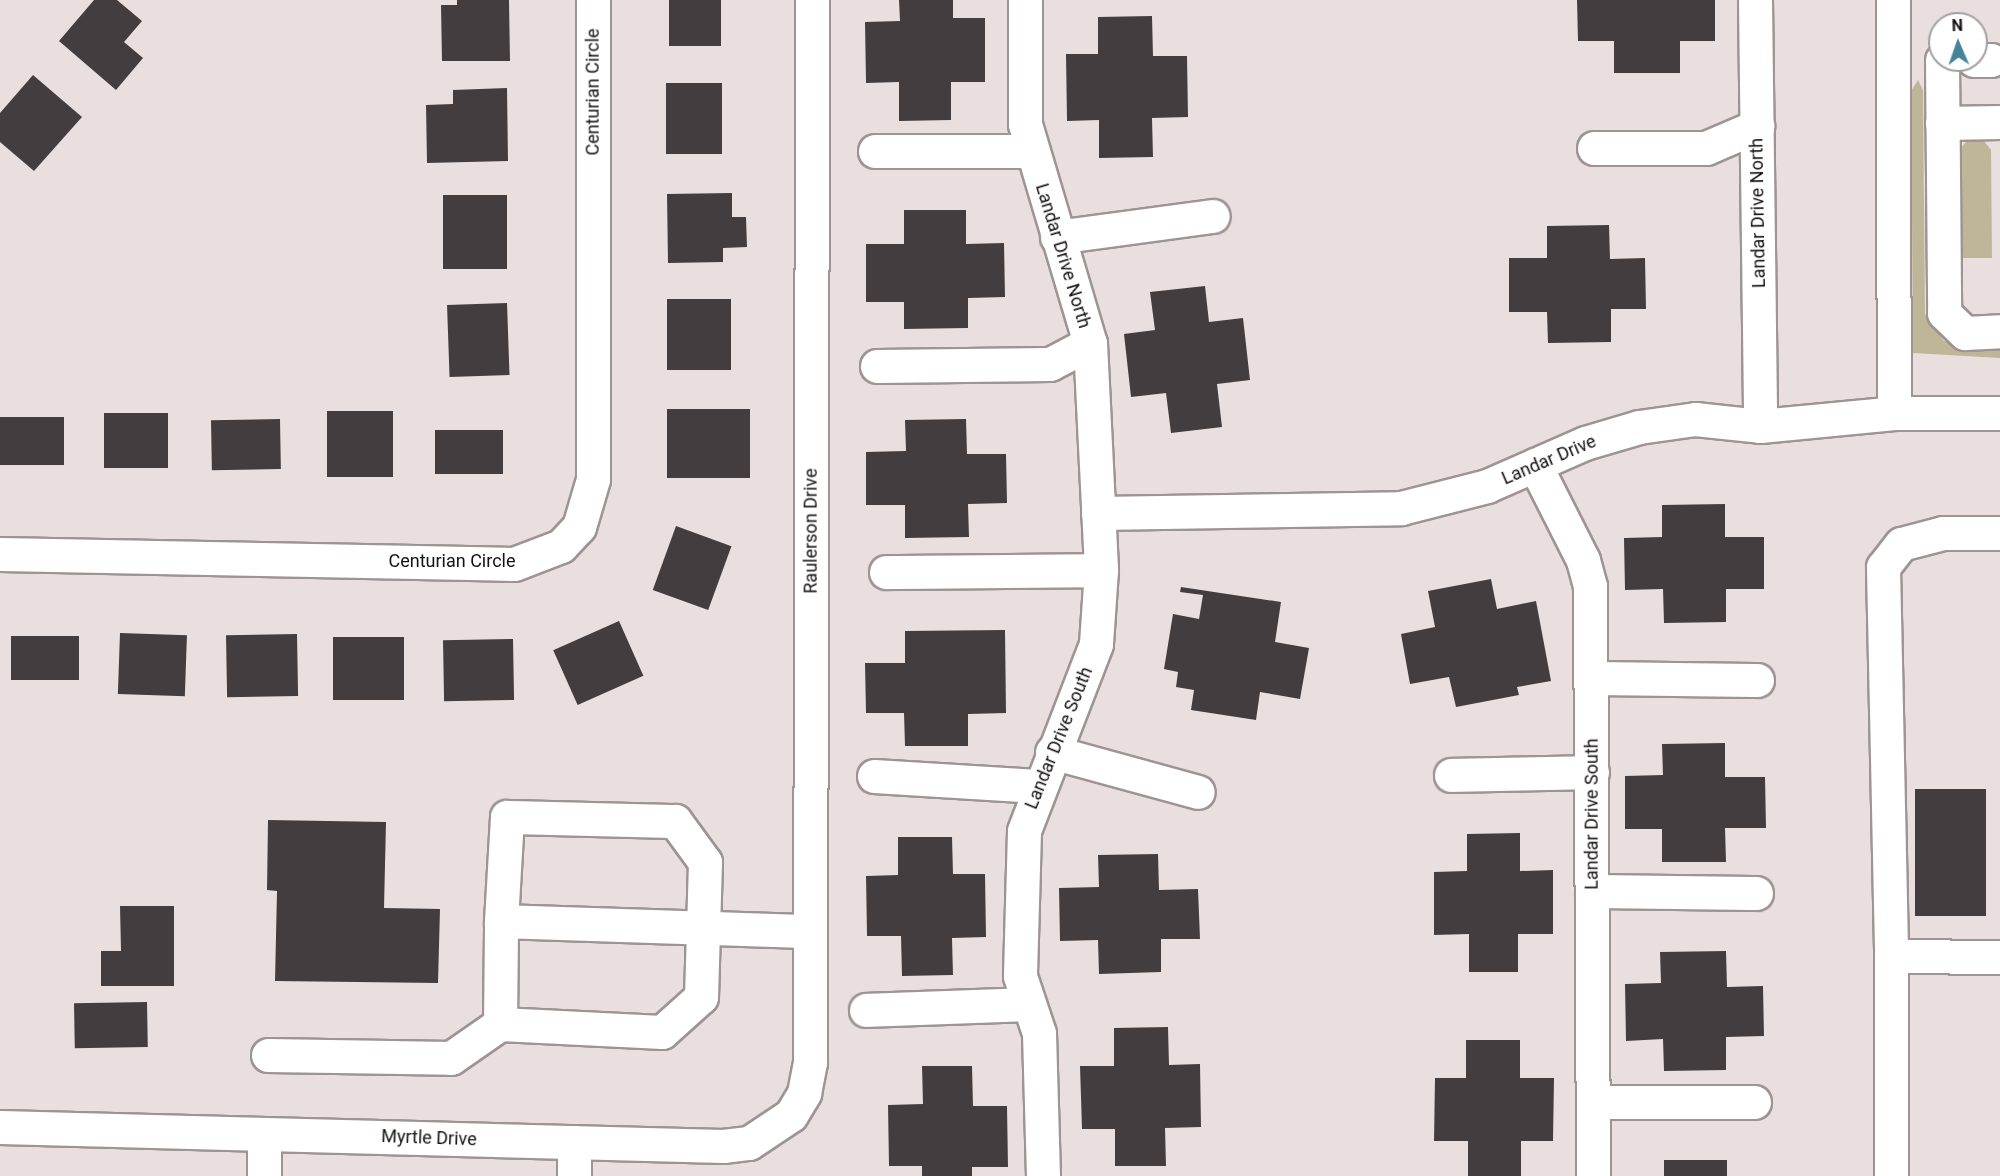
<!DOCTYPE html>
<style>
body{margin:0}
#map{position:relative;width:2000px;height:1176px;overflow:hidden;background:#e9dfde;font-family:Roboto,sans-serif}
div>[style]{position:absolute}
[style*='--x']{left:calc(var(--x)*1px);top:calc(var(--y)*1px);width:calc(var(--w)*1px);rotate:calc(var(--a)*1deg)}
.green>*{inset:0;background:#bfb699}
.building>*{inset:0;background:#443d3f;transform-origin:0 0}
.roads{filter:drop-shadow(2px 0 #9d9493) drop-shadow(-2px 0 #9d9493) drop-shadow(0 2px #9d9493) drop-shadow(0 -2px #9d9493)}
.minor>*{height:33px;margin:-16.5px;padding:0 16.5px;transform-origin:16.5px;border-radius:16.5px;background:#fff}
span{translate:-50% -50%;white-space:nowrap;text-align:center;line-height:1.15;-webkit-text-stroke:6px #fff;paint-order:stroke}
.street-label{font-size:18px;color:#151211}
.north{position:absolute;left:1928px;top:12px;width:60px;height:60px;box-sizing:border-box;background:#fff;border:2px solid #a1a0a0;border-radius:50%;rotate:358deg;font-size:16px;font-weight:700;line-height:24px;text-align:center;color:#151211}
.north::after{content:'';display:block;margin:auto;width:21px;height:27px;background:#458498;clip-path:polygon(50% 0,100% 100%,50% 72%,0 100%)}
</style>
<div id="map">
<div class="green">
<div style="clip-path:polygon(1918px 80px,1923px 90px,1925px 314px,1944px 341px,2000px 349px,2000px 358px,1913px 353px,1911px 91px)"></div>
<div style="clip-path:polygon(1984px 141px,1991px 150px,1992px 258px,1960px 258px,1961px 148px,1966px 142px)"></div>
</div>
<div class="building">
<div style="clip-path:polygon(94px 0,117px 0,142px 21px,124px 42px,143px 58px,116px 90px,59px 41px)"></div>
<div style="clip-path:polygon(457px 0,509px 0,510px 61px,442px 61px,441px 5px,457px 5px)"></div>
<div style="left:669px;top:0;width:52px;height:46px"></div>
<div style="clip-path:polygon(899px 0,953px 0,953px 18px,985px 18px,985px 82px,951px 82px,951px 120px,899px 121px,899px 82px,866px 83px,865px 22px,900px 21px)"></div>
<div style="clip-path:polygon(1577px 0,1715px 0,1715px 41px,1680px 41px,1680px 73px,1614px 73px,1614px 41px,1578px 41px)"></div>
<div style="clip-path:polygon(1152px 16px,1153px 56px,1187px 56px,1188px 117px,1152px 118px,1153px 157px,1099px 158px,1099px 120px,1067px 121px,1066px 54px,1098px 54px,1098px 17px)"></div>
<div style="clip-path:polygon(33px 75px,82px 117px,34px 171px,0 142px,0 113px)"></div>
<div style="left:666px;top:83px;width:56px;height:71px"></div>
<div style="clip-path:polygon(507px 88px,508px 161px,427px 163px,426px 105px,453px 104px,453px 90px)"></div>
<div style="clip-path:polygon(732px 193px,732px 217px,746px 217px,747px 247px,723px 248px,723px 262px,668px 263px,667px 194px)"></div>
<div style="left:443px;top:195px;width:64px;height:74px"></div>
<div style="clip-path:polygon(904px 210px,966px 210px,966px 244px,1004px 243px,1005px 297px,968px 298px,968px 328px,904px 329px,904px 302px,866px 302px,866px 244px,904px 244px)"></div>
<div style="clip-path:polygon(1609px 225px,1610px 259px,1645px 258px,1646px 309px,1611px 309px,1611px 342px,1548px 343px,1547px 312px,1509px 312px,1509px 258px,1547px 258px,1547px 226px)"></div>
<div style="clip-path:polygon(1205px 286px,1209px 322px,1243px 318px,1250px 380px,1217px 384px,1222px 427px,1171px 433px,1166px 393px,1131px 397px,1124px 334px,1155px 330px,1150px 292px)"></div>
<div style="left:667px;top:299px;width:64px;height:71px"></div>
<div style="left:507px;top:303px;width:72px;height:60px;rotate:88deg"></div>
<div style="left:667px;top:409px;width:83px;height:69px"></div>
<div style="left:327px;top:411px;width:66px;height:66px"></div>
<div style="left:104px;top:413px;width:64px;height:55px"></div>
<div style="left:0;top:417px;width:64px;height:48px"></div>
<div style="left:280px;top:419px;width:50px;height:69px;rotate:89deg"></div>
<div style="clip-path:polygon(966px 419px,967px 454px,1006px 454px,1007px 503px,968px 504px,969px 537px,905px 538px,905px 505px,866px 505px,866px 452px,906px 451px,905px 420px)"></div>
<div style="left:435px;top:430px;width:68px;height:44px"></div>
<div style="clip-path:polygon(1725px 504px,1725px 537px,1764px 537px,1764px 589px,1726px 589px,1726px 622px,1664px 623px,1663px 589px,1625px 590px,1624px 538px,1662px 537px,1662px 505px)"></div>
<div style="left:676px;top:526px;width:59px;height:68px;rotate:20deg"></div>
<div style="clip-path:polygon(1491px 579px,1497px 609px,1536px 601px,1551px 681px,1517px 687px,1519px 695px,1456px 707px,1449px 677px,1410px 684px,1401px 634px,1435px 627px,1428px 591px)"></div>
<div style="clip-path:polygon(1181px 587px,1281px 602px,1275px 642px,1309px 648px,1300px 699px,1260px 692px,1256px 720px,1191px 710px,1194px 690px,1176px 687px,1178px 672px,1164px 669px,1173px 614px,1199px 619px,1203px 595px,1180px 592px)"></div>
<div style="left:619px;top:621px;width:60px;height:72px;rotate:66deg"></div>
<div style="clip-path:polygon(1005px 630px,1006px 713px,968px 714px,968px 746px,905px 746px,904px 713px,866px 713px,865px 663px,905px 663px,905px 631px)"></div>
<div style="left:120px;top:633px;width:67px;height:61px;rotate:2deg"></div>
<div style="left:297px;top:634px;width:62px;height:71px;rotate:89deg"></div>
<div style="left:11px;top:636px;width:68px;height:44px"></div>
<div style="left:404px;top:637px;width:63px;height:71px;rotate:90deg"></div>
<div style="left:513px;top:639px;width:61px;height:70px;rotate:89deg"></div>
<div style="clip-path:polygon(1725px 743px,1725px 777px,1765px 777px,1766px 828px,1725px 828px,1726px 862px,1662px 862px,1662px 829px,1625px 829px,1625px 776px,1663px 775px,1662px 744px)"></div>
<div style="left:1986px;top:789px;width:127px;height:71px;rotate:90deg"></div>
<div style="clip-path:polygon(268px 820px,386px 822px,384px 908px,440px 909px,438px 983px,275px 981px,277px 891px,267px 890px)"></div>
<div style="clip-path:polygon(1520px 833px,1520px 871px,1553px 870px,1553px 934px,1518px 934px,1518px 972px,1469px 972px,1469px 934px,1434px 935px,1434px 872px,1467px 871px,1467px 834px)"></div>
<div style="clip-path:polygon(898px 837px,952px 837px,953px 874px,985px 874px,986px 937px,952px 938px,953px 975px,902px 976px,901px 936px,867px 936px,866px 876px,898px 875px)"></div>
<div style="clip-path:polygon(1158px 854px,1159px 890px,1198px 889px,1200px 939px,1161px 939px,1161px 972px,1099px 974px,1098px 940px,1060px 941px,1059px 888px,1099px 887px,1098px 855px)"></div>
<div style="clip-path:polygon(120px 906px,174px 906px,174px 986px,101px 986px,101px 951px,121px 951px)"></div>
<div style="clip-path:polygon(1726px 951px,1727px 987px,1763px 986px,1764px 1036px,1726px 1037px,1726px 1070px,1664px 1071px,1663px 1039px,1626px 1041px,1625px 984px,1661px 983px,1660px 952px)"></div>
<div style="left:147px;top:1002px;width:45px;height:73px;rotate:89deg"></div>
<div style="clip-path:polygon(1168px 1027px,1169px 1065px,1200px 1064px,1201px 1127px,1165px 1128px,1166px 1166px,1115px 1166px,1115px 1129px,1082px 1129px,1080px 1066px,1114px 1066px,1114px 1028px)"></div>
<div style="clip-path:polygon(1466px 1040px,1520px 1040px,1520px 1078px,1554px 1078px,1553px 1141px,1521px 1141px,1521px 1176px,1468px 1176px,1468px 1141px,1434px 1141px,1435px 1078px,1466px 1078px)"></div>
<div style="clip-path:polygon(922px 1066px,972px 1066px,973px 1106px,1007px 1106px,1008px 1167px,972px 1167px,972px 1176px,922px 1176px,922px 1166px,889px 1166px,888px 1105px,923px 1104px)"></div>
<div style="left:1727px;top:1160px;width:16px;height:63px;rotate:90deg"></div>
</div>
<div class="roads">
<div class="minor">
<div style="--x:1025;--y:0;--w:124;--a:90"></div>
<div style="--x:1025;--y:124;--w:228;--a:73.5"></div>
<div style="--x:1090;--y:343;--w:227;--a:87.2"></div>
<div style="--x:1101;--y:570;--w:74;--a:93.9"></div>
<div style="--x:1096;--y:644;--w:200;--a:111.1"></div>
<div style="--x:1024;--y:831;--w:145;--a:91.6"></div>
<div style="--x:1020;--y:976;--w:60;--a:71.6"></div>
<div style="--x:1039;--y:1033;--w:143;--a:88.4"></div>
<div style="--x:1755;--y:0;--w:426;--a:89.3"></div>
<div style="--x:1893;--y:0;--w:413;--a:89.9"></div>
<div style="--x:1942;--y:60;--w:253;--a:89.5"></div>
<div style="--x:1944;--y:313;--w:29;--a:44"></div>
<div style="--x:1965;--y:333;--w:35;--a:-3"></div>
<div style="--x:1974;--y:60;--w:17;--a:0"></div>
<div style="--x:1942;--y:123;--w:58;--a:-1"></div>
<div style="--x:1594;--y:148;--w:112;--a:0"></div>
<div style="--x:1706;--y:148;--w:56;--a:-23.3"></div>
<div style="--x:875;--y:151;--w:156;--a:0"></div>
<div style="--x:1057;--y:237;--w:157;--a:-7.7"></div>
<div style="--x:877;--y:366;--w:173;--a:-0.7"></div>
<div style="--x:1050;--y:364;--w:45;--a:-27.7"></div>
<div style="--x:1535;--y:465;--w:106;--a:63.2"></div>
<div style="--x:1583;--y:560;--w:27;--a:75"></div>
<div style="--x:1590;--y:586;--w:590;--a:89.71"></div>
<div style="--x:1098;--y:513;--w:303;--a:-0.9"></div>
<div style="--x:1401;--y:508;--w:89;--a:-14.3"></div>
<div style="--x:1487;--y:486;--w:107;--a:-23.7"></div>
<div style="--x:1585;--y:443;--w:56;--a:-16.5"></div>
<div style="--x:1639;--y:427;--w:57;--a:-8.1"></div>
<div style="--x:1695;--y:419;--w:65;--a:6.1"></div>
<div style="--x:1760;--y:426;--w:135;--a:-5.5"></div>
<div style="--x:1894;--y:413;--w:106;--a:0"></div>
<div style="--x:2000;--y:533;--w:57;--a:180"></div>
<div style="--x:1943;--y:533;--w:43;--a:165.3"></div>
<div style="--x:1901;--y:544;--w:29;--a:128"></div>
<div style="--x:1883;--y:567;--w:389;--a:88.8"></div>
<div style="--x:1891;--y:956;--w:109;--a:0.5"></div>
<div style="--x:0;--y:554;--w:514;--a:1.11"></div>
<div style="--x:514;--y:564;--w:50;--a:-21"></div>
<div style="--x:561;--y:546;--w:26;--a:-47"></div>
<div style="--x:579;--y:527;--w:50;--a:-73.7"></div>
<div style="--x:593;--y:479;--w:479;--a:-90"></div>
<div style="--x:886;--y:572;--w:215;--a:-0.5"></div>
<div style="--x:1592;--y:678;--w:165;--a:0.7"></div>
<div style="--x:1052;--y:752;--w:151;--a:15.3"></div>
<div style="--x:1451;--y:775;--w:141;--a:-1.2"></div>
<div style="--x:874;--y:776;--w:164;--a:3.5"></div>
<div style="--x:1592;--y:891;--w:164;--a:0.7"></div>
<div style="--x:1891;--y:956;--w:220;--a:90"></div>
<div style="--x:866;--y:1010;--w:161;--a:-2.1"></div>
<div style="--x:500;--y:1024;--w:162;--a:2.8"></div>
<div style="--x:662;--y:1032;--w:52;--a:-41.9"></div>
<div style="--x:701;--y:997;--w:135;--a:-88.3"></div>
<div style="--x:705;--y:862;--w:51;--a:-126.2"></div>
<div style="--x:675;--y:821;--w:168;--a:-178.6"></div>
<div style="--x:507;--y:817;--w:104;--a:93.3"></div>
<div style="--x:268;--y:1055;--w:183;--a:0.9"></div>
<div style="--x:451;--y:1058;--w:60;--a:-34.8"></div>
<div style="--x:500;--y:1024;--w:103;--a:-89.4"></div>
<div style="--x:501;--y:921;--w:309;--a:1.9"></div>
<div style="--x:1593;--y:1102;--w:161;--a:0"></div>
<div style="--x:0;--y:1127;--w:723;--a:1.51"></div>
<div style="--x:723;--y:1146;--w:26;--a:-7"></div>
<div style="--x:749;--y:1143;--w:50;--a:-33.7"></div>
<div style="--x:791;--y:1115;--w:26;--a:-59"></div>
<div style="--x:804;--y:1093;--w:32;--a:-79"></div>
<div style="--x:810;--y:1062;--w:1062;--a:-89.89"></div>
<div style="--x:574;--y:1142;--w:34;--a:90"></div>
<div style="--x:264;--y:1176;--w:42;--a:-90"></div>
</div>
</div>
<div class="street-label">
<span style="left:593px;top:92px;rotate:-90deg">Centurian Circle</span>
<span style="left:1758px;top:213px;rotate:-91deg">Landar Drive North</span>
<span style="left:1063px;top:256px;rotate:73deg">Landar Drive North</span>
<span style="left:1549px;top:460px;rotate:-23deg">Landar Drive</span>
<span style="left:811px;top:531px;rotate:-90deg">Raulerson Drive</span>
<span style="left:452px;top:561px">Centurian Circle</span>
<span style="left:1059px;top:738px;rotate:-68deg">Landar Drive South</span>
<span style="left:1592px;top:814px;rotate:-90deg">Landar Drive South</span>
<span style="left:429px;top:1138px;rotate:2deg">Myrtle Drive</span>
</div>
<div class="north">N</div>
</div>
